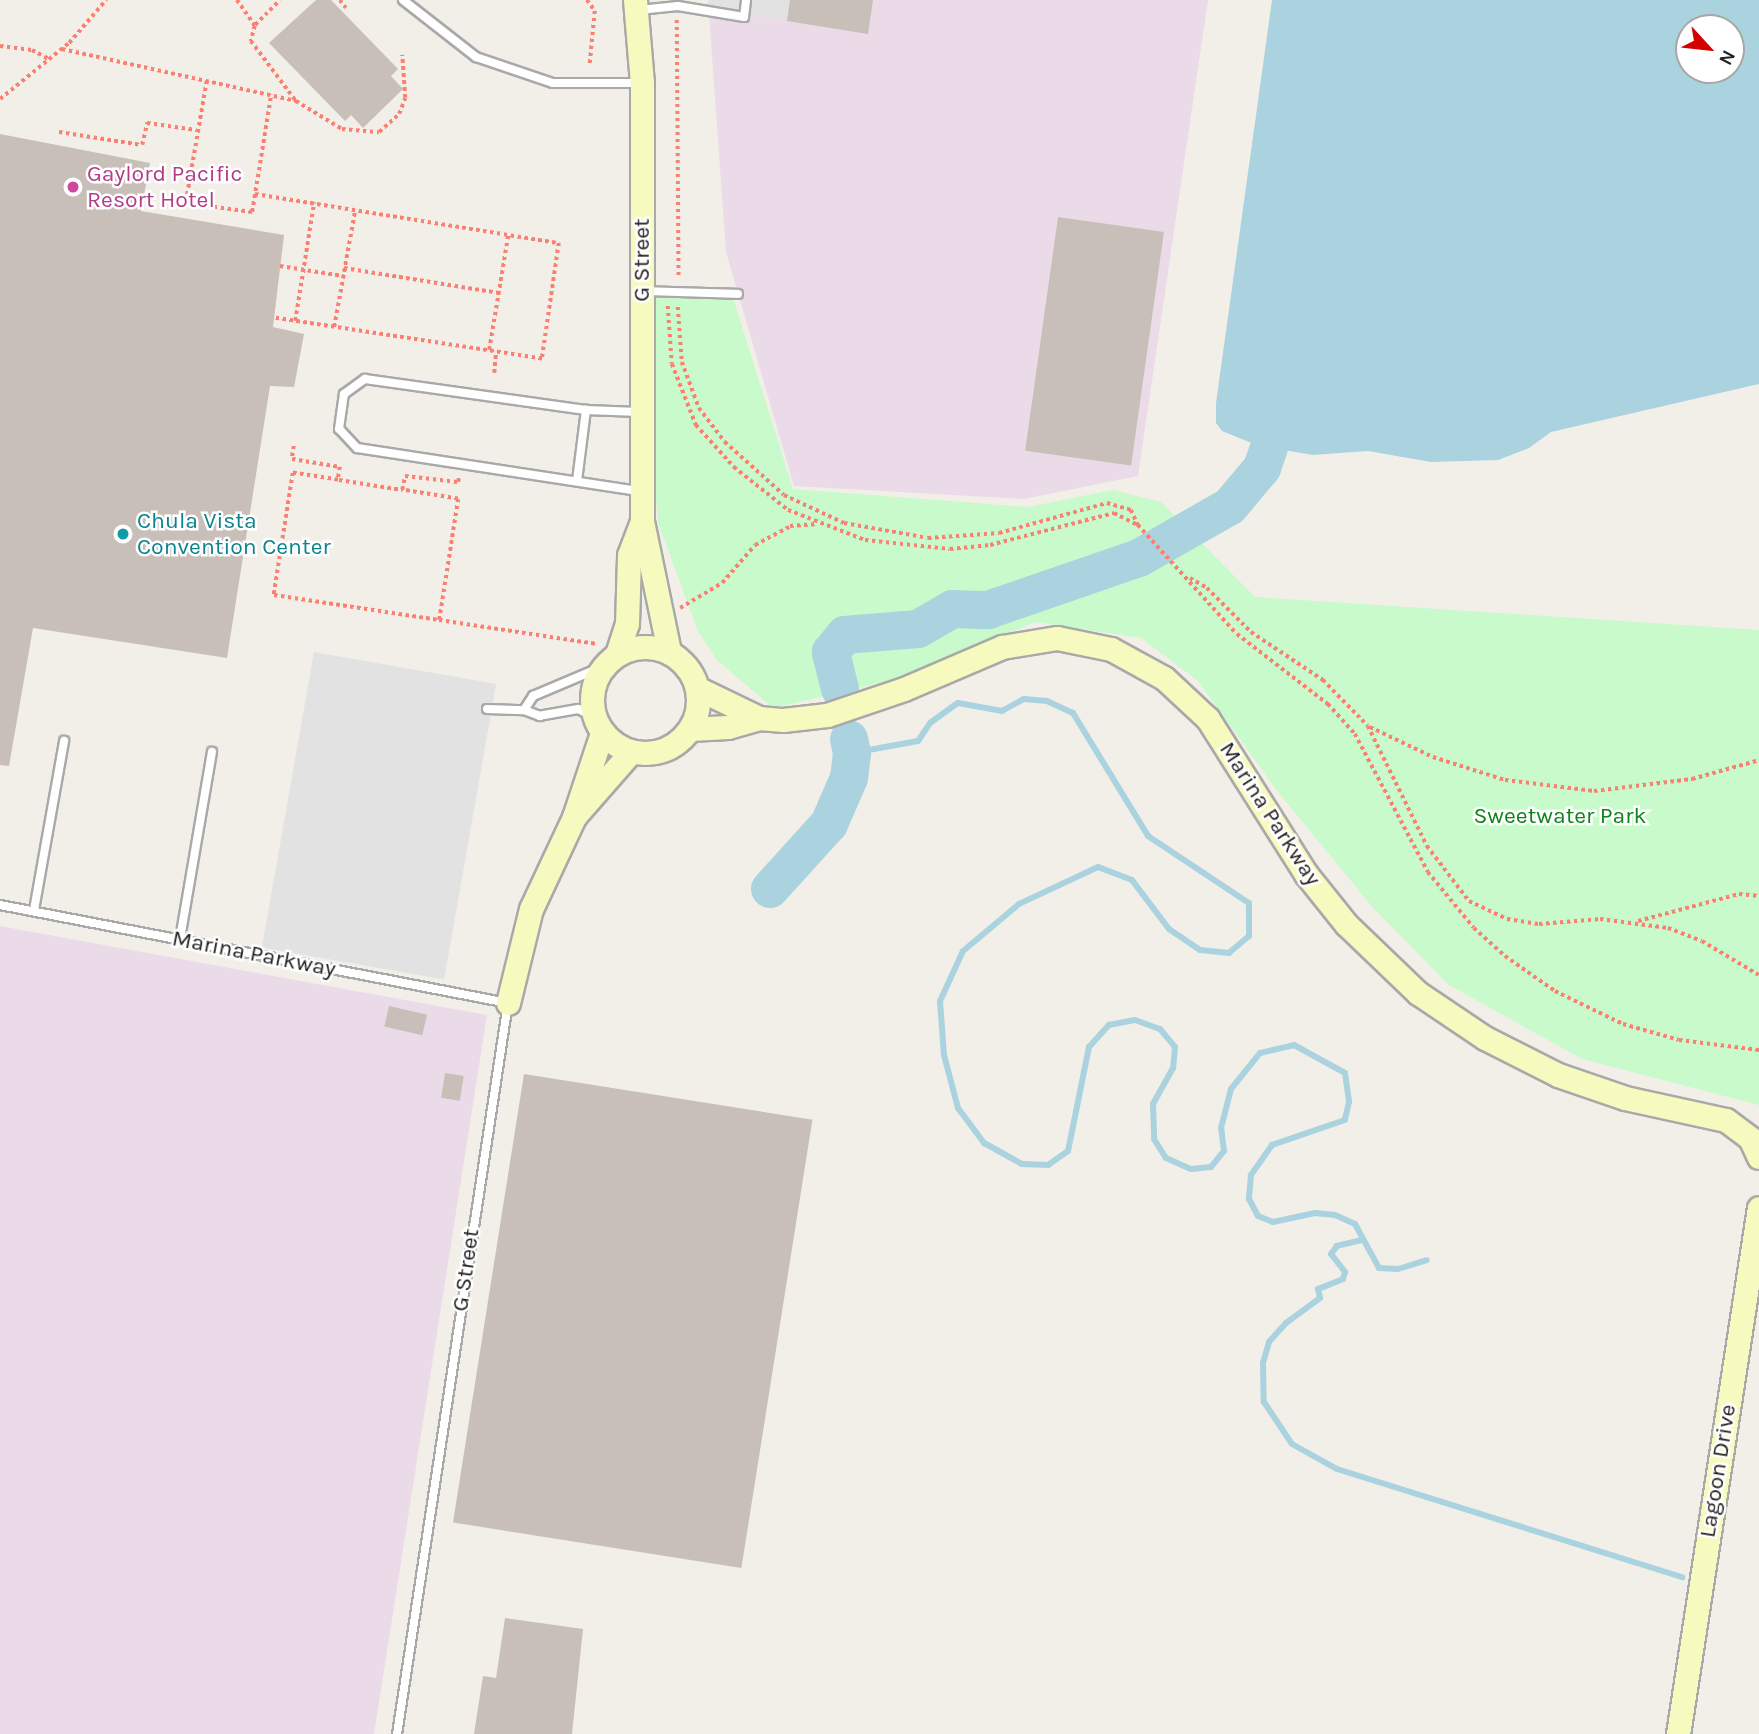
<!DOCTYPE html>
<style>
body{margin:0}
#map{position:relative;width:1759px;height:1734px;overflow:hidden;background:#f2efe9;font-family:Karla,sans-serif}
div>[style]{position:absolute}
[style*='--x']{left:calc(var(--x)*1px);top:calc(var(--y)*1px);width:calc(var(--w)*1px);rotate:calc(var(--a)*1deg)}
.industrial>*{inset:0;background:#ebdbe8}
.park>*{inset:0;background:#c8facc}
.parking>*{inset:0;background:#e2e2e2;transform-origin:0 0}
.water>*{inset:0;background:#aad3df}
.stream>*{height:6px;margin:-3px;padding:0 3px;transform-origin:3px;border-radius:3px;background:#aad3df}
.river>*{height:38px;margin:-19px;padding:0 19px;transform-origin:19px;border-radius:19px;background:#aad3df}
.building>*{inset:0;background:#c7bfb8;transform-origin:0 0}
.path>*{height:3.5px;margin-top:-1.75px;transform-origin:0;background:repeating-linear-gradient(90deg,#fa8072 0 3.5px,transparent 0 7px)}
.roads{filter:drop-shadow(2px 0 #a9a9a9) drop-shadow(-2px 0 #a9a9a9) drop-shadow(0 2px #a9a9a9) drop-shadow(0 -2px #a9a9a9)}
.lane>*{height:8px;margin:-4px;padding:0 4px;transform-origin:4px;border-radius:4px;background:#fff}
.secondary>*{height:23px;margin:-11.5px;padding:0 11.5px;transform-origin:11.5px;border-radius:11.5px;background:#f7fabf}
.secondary>.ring{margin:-11.5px;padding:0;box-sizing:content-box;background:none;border:23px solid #f7fabf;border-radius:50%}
.dots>*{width:19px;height:19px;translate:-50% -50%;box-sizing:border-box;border:4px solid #fff;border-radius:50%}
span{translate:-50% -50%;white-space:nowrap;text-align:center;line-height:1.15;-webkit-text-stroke:5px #fff;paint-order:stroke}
.hotel-label{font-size:23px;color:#b23c85}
.left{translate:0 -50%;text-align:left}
.street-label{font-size:23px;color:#222}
.culture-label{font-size:23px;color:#0d838f}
.park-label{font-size:23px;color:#0c8416}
.north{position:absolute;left:1675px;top:14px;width:70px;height:70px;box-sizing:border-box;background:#fff;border:2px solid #a7a7a7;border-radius:50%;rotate:117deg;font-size:19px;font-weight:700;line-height:28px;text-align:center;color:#222}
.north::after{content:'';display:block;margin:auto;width:24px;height:32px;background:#d40000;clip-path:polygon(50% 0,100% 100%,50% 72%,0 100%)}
</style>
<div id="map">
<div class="industrial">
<div style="clip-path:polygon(708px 0,1208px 0,1138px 476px,1024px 499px,794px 486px,726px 252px)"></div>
<div style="clip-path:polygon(0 926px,487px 1015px,374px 1734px,0 1734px)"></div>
</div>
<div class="park">
<div style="clip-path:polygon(658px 294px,733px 298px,793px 489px,1028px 507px,1113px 490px,1161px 502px,1255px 597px,1759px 630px,1759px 1105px,1582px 1059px,1449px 985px,1374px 909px,1278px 792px,1198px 681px,1141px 638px,1035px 622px,909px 676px,773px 708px,717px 660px,698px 631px,658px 523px,648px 394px,650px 302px)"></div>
</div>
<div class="parking">
<div style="clip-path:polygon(708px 0,790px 0,787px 21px,707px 8px)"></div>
<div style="left:314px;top:652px;width:185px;height:300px;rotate:10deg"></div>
</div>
<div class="water">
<div style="clip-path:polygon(evenodd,1272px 0,1759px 0,1759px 384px,1551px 432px,1529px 448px,1498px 460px,1431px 462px,1368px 451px,1313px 455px,1259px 446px,1222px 431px,1216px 423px,1216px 403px,1272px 0,1731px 28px,1731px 70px,1689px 70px,1689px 28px,1731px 28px)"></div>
</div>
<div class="stream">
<div style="--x:852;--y:753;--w:67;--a:-10.3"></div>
<div style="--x:918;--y:741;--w:22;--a:-56"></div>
<div style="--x:930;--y:723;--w:34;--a:-36"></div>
<div style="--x:958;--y:703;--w:45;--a:10.3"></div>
<div style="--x:1002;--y:711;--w:25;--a:-29"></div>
<div style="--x:1024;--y:699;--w:23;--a:5"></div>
<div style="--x:1047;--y:701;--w:29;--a:25"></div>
<div style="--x:1073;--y:713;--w:144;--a:58.6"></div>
<div style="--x:1148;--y:836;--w:121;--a:33.6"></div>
<div style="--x:1249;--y:903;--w:33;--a:90"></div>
<div style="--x:1249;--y:936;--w:26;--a:140"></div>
<div style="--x:1229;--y:953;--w:29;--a:-174"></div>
<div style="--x:1200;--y:950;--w:37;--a:-146"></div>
<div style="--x:1169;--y:929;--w:61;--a:-127.1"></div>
<div style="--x:1132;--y:880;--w:36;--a:-159"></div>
<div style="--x:1098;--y:867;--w:87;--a:154.9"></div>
<div style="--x:1019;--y:904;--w:73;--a:140"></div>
<div style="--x:963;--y:951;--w:55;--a:114.7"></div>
<div style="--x:940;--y:1001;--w:54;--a:85.8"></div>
<div style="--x:944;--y:1055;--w:55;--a:75.2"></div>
<div style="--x:958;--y:1108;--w:44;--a:53.4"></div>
<div style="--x:984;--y:1143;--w:43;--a:28.9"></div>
<div style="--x:1022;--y:1164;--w:26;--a:2"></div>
<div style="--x:1048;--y:1165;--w:24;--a:-35"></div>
<div style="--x:1068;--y:1151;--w:106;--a:-78.6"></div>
<div style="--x:1089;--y:1047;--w:30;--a:-48"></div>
<div style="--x:1109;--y:1025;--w:26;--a:-11"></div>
<div style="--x:1135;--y:1020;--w:27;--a:20"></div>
<div style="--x:1160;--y:1029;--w:23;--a:50"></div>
<div style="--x:1175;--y:1047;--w:21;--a:95"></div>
<div style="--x:1173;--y:1068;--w:41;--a:119.1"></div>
<div style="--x:1153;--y:1104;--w:35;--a:88"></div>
<div style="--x:1154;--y:1139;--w:22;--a:58"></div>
<div style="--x:1166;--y:1158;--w:27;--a:24"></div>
<div style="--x:1191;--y:1169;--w:20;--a:-6"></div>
<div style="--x:1211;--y:1167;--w:21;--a:-51"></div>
<div style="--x:1224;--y:1151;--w:23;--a:-97"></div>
<div style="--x:1221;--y:1128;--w:40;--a:-75.6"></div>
<div style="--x:1231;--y:1089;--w:46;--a:-51.1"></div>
<div style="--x:1260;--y:1053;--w:35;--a:-13"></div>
<div style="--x:1294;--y:1045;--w:58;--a:28.8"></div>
<div style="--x:1345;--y:1073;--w:29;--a:82"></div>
<div style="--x:1349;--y:1102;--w:18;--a:103"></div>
<div style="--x:1345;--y:1120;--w:77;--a:161.1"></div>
<div style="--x:1272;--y:1145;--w:37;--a:125"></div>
<div style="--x:1251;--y:1175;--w:24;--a:95"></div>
<div style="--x:1249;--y:1199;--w:19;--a:62"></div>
<div style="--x:1258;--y:1216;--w:16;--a:22"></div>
<div style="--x:1273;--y:1222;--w:43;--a:-12.1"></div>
<div style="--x:1315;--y:1213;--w:20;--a:6"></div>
<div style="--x:1335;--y:1215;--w:22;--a:24"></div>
<div style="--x:1355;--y:1224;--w:50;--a:61.4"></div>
<div style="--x:1379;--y:1268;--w:19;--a:3"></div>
<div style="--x:1398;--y:1269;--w:30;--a:-17"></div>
<div style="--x:1362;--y:1240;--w:26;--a:167"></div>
<div style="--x:1337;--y:1246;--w:10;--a:127"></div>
<div style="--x:1331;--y:1254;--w:23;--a:52"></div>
<div style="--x:1345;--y:1272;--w:7;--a:106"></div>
<div style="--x:1343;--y:1279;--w:27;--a:158"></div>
<div style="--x:1318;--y:1289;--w:9;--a:77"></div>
<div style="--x:1320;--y:1298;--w:42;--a:143.7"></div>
<div style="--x:1286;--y:1323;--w:25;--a:132"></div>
<div style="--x:1269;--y:1342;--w:22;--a:106"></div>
<div style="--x:1263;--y:1363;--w:39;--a:89"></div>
<div style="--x:1264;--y:1402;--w:50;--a:56.3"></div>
<div style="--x:1292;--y:1444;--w:51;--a:29.1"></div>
<div style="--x:1337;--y:1469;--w:362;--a:17.4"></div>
</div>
<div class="river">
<div style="--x:840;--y:689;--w:38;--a:-104"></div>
<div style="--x:831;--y:652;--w:22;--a:-51"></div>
<div style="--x:845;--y:635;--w:73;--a:-4.7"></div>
<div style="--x:918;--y:629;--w:39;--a:-30"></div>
<div style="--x:952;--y:609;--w:36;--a:2"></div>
<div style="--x:988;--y:610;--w:160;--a:-19"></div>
<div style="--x:1139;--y:558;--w:105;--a:-29.7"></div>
<div style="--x:1230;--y:506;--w:50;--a:-49.9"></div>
<div style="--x:1262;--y:468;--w:21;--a:-71"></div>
<div style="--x:770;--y:889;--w:88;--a:-47.8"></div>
<div style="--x:829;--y:824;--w:50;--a:-66.5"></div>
<div style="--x:849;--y:778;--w:25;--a:-83"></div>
<div style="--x:852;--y:753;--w:14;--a:-102"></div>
</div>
<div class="building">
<div style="clip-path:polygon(316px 0,331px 0,398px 69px,391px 76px,403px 89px,363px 128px,351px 115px,345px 121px,269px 43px)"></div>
<div style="clip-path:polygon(790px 0,873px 0,868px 34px,787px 21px)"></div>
<div style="clip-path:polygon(0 134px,150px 163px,141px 211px,284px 235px,273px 327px,304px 334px,294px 387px,270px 386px,227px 658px,33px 628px,9px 766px,0 765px)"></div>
<div style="left:1058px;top:217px;width:107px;height:236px;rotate:8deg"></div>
<div style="left:389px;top:1006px;width:39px;height:21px;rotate:13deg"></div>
<div style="left:445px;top:1073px;width:19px;height:25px;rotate:9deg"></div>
<div style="left:524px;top:1074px;width:292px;height:454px;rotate:9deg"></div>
<div style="clip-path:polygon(505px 1618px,583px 1629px,572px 1734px,474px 1734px,483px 1676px,496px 1678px)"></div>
</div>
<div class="path">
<div style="--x:237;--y:0;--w:32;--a:55"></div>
<div style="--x:255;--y:26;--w:16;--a:105"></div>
<div style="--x:251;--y:41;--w:75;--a:53.1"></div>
<div style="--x:296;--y:101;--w:54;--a:31.3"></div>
<div style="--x:342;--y:129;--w:37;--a:5"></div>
<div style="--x:379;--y:132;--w:27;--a:-42"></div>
<div style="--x:399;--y:114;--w:17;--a:-69"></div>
<div style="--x:405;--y:98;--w:43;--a:-94"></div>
<div style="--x:340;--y:0;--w:10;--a:53"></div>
<div style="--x:587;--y:0;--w:14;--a:54"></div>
<div style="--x:595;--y:11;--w:53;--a:95.4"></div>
<div style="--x:677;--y:20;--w:258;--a:89.6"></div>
<div style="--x:255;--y:25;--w:35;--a:-45"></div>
<div style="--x:0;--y:46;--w:32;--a:7"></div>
<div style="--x:32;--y:50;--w:19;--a:28"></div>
<div style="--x:62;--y:49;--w:240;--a:12.5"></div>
<div style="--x:207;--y:81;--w:124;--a:99.8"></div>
<div style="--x:186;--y:203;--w:67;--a:7.8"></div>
<div style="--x:252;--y:212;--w:119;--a:-80.8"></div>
<div style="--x:0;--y:99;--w:89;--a:-39.1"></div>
<div style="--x:69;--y:43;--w:57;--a:-49.3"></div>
<div style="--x:59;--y:132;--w:84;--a:8.9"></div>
<div style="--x:142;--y:145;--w:23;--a:-77"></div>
<div style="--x:147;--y:123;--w:50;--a:8"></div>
<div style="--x:255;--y:194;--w:308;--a:9.2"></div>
<div style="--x:559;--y:243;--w:117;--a:98.3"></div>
<div style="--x:542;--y:359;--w:271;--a:-171.3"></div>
<div style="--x:280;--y:266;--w:64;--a:9"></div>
<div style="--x:344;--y:268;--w:157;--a:9.2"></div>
<div style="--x:668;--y:306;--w:58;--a:86.1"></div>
<div style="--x:672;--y:364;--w:66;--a:68.5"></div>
<div style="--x:696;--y:425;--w:57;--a:47.9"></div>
<div style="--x:734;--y:467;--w:69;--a:38.5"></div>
<div style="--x:788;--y:510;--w:83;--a:21.3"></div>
<div style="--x:865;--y:540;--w:85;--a:6"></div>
<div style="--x:950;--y:549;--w:40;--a:-5.7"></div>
<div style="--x:990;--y:545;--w:128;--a:-14.5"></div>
<div style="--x:1114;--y:513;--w:25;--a:27"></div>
<div style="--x:678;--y:307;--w:55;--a:85.8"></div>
<div style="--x:682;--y:362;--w:49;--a:69.7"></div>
<div style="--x:699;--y:408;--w:43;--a:52.6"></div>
<div style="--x:725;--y:442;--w:79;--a:41.9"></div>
<div style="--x:784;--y:495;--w:66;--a:25"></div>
<div style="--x:844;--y:523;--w:85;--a:10.1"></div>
<div style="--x:928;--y:538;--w:71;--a:-4"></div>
<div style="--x:999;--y:533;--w:112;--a:-15.5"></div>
<div style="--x:1107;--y:503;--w:25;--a:16"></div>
<div style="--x:1131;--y:510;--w:17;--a:65"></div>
<div style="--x:1138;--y:525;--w:147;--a:47.8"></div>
<div style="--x:1237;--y:634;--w:115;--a:37.6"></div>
<div style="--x:1328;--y:704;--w:40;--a:48"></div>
<div style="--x:1355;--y:734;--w:156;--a:62.1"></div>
<div style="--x:1428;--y:872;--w:72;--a:50.6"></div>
<div style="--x:1474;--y:928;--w:42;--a:42.1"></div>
<div style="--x:1505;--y:956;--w:61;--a:35"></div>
<div style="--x:1555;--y:991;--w:76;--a:25.9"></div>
<div style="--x:1623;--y:1024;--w:58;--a:15.9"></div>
<div style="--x:1679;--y:1040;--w:81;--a:7.1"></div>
<div style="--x:295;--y:321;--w:120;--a:-80.9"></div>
<div style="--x:334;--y:327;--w:119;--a:-79.8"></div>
<div style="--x:489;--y:350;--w:117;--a:-80.6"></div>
<div style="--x:494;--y:373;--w:21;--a:-85"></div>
<div style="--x:294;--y:446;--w:13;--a:99"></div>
<div style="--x:292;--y:459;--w:49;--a:9.5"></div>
<div style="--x:340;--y:467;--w:13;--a:99"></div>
<div style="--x:338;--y:480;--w:46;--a:-171.2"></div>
<div style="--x:293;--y:473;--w:123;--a:98.9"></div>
<div style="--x:274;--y:595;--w:167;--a:8.6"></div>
<div style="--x:439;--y:620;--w:122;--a:-81.1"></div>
<div style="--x:458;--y:499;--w:57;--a:-170.9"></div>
<div style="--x:402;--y:490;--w:14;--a:-78"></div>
<div style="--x:405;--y:476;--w:53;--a:6.5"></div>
<div style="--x:458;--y:482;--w:5;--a:-79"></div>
<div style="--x:339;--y:480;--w:64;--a:9"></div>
<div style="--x:1190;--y:578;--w:20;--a:30"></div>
<div style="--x:1207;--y:588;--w:62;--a:45"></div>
<div style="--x:1251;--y:632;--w:87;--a:33.7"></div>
<div style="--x:1323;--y:680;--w:64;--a:45.6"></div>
<div style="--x:1368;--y:726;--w:134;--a:63.8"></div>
<div style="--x:1427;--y:846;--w:69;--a:52.6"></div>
<div style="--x:1469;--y:901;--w:42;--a:25.3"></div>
<div style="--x:1507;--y:919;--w:32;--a:9"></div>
<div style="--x:1539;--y:924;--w:61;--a:-4.7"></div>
<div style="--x:1600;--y:919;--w:69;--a:7.5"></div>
<div style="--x:1668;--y:928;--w:36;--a:21"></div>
<div style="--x:1702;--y:941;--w:66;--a:30.8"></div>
<div style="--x:680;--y:608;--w:49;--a:-30.8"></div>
<div style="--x:722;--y:583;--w:50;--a:-49"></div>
<div style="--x:755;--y:545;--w:40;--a:-28"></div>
<div style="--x:790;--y:526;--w:28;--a:-4"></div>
<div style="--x:439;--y:620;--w:160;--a:8.6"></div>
<div style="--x:1370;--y:727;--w:70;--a:25.5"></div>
<div style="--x:1433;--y:757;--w:76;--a:17.7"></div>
<div style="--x:1505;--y:780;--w:90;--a:7"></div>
<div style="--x:1594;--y:791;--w:99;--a:-7"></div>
<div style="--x:1692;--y:779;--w:70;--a:-15.8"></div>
<div style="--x:1638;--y:921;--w:105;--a:-15"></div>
<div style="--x:1739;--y:894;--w:20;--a:6"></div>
</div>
<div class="roads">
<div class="lane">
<div style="--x:403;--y:0;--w:93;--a:38"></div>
<div style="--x:476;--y:57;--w:81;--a:18.7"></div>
<div style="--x:553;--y:83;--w:86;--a:0"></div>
<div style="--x:639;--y:10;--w:39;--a:-6"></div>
<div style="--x:678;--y:6;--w:67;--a:9.5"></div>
<div style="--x:744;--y:17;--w:17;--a:-83"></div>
<div style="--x:643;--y:291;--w:95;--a:1.8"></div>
<div style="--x:577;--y:481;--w:72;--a:-82.8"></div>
<div style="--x:638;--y:491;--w:284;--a:-171.3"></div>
<div style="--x:357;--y:448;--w:26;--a:-133"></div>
<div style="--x:339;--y:429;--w:35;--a:-82"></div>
<div style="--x:344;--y:394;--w:26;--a:-36"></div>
<div style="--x:365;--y:379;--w:223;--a:8"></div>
<div style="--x:586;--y:410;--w:53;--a:2.2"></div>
<div style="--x:487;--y:709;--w:37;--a:2"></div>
<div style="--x:594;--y:717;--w:18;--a:-153"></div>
<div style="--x:578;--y:709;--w:39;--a:170"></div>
<div style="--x:540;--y:716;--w:17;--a:-159"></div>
<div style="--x:524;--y:710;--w:17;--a:-57"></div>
<div style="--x:533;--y:696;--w:77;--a:-22.9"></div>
<div style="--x:0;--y:905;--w:517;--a:10.92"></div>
<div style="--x:508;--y:1003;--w:739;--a:98.63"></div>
<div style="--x:34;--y:910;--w:172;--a:-79.9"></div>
<div style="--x:180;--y:939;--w:190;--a:-80.3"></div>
</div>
<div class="secondary">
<div style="--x:635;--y:0;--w:83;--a:85.2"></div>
<div style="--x:642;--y:83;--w:438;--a:90"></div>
<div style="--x:642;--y:521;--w:133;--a:78.3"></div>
<div class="ring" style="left:592px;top:647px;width:83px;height:83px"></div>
<div style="--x:617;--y:654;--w:32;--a:-72"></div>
<div style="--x:627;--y:624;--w:69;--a:-88.3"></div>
<div style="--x:629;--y:555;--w:36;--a:-69"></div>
<div style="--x:697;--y:688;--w:69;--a:25.8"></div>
<div style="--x:759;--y:718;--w:24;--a:5"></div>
<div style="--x:783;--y:720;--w:44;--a:-6.5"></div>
<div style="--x:827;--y:715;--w:81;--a:-18.7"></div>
<div style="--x:904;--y:689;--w:107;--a:-23.2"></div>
<div style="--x:1002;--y:647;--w:56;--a:-9.3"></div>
<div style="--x:1057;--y:638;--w:55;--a:11.5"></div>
<div style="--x:1111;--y:649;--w:60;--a:28.7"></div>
<div style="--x:1164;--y:678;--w:60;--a:43"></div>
<div style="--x:1208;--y:719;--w:183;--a:57.7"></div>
<div style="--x:1306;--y:874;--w:64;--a:51.3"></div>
<div style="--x:1346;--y:924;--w:100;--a:43.8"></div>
<div style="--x:1418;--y:993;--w:81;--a:33.9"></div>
<div style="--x:1485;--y:1038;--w:82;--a:26.9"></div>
<div style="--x:1558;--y:1075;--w:71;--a:18.9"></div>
<div style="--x:1625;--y:1098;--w:103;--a:12.3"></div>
<div style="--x:1726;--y:1120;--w:30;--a:37"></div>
<div style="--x:1750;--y:1138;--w:21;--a:65"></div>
<div style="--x:690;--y:729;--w:38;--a:-3"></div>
<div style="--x:728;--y:727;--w:32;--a:-16"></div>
<div style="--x:602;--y:733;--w:89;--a:108.4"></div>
<div style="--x:574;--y:817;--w:86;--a:-48.8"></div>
<div style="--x:508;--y:1003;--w:97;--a:-76.3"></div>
<div style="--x:531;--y:909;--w:102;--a:-64.9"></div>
<div style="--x:1678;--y:1734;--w:532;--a:-81.25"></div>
</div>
</div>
<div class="dots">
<div style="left:73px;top:187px;background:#d1479c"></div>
<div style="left:123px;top:534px;background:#0f9aa8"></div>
</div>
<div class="hotel-label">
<span class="left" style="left:87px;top:187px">Gaylord Pacific<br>Resort Hotel</span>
</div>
<div class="street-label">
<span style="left:642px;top:260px;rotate:-90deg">G Street</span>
<span style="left:1270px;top:814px;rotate:57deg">Marina Parkway</span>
<span style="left:254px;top:954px;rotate:11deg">Marina Parkway</span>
<span style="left:466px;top:1270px;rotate:-82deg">G Street</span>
<span style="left:1718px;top:1471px;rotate:-81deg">Lagoon Drive</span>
</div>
<div class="culture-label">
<span class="left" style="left:137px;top:534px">Chula Vista<br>Convention Center</span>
</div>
<div class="park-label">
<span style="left:1560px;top:816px">Sweetwater Park</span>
</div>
<div class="north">N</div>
</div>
